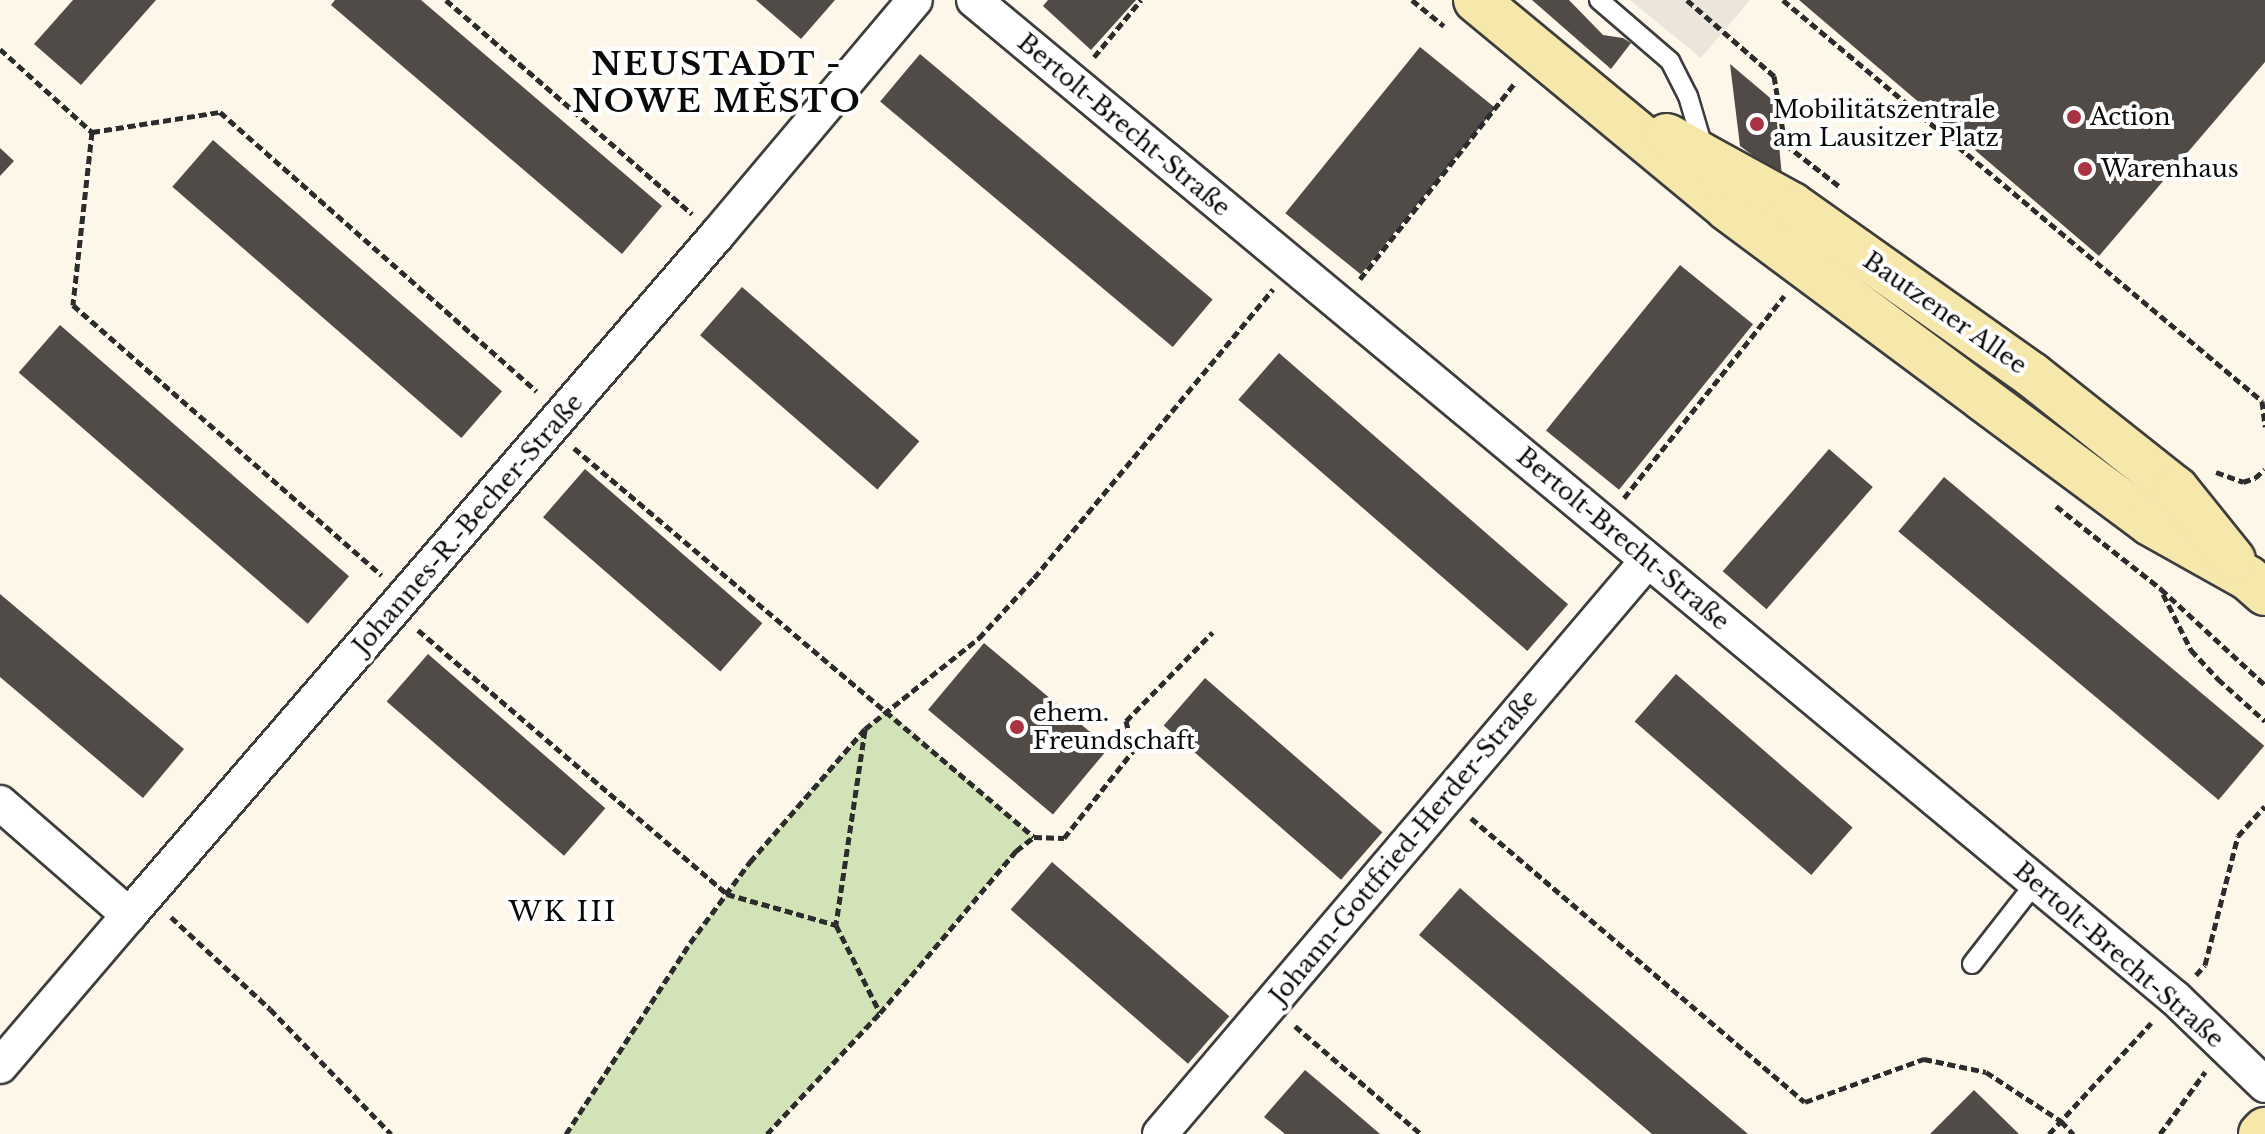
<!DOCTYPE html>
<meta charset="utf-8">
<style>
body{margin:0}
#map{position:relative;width:2265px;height:1134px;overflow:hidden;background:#fdf7ea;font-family:"Libre Baskerville",serif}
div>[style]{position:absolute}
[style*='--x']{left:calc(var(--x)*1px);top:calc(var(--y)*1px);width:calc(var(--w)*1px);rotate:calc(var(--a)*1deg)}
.green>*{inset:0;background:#d2e3b8}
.plaza>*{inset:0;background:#ebe5db}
.building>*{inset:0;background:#514b48;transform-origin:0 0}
.path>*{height:5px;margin-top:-2.5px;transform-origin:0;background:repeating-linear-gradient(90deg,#2c2c2c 0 8px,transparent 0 12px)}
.roads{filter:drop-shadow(2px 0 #3d3d3d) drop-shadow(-2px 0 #3d3d3d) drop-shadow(0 2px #3d3d3d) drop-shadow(0 -2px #3d3d3d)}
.lane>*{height:18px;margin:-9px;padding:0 9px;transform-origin:9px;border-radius:9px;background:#fff}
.street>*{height:34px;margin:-17px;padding:0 17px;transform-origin:17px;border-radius:17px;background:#fff}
.secondary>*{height:44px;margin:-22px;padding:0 22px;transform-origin:22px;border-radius:22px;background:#f6e7ab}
.dots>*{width:22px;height:22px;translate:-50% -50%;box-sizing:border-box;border:4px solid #fff;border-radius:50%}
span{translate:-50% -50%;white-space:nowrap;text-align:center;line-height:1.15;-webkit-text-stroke:8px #fff;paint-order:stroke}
.poi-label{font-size:24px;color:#0a0a0a}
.left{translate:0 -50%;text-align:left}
.street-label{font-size:24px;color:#0a0a0a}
.quarter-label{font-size:28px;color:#0a0a0a;letter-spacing:2px}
.district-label{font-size:32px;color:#0a0a0a;font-weight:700;letter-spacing:2px}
</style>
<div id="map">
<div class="green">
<div style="clip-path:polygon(887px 710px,1034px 837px,1016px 851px,880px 1013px,767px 1134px,566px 1134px,690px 943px,750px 862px,865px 729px)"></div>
</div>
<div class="plaza">
<div style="clip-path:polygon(1630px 0,1750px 0,1701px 58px)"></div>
</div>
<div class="building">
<div style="clip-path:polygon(73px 0,156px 0,81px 85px,34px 44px)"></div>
<div style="clip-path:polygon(335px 0,421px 0,662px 206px,622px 254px,331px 5px)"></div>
<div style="clip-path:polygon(756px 0,835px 0,801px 39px)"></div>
<div style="clip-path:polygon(1048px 0,1136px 0,1091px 50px,1043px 6px)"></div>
<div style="clip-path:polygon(1532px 0,1569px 0,1603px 35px,1623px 38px,1631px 43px,1611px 69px)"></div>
<div style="clip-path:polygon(1799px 0,2265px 0,2265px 62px,2099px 256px)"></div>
<div style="left:1420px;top:47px;width:97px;height:214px;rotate:39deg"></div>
<div style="left:920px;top:54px;width:382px;height:62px;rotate:40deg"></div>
<div style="clip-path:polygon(1730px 64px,1775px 102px,1782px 177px,1740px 146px)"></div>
<div style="left:213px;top:140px;width:383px;height:62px;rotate:41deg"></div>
<div style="clip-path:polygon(0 148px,14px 161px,0 176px)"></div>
<div style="left:1680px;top:265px;width:94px;height:213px;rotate:39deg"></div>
<div style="left:742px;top:287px;width:235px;height:64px;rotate:41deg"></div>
<div style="left:60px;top:325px;width:383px;height:63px;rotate:41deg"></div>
<div style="left:1279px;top:353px;width:383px;height:62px;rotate:41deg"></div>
<div style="left:1829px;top:449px;width:58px;height:162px;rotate:41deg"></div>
<div style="left:585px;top:469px;width:235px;height:64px;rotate:41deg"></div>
<div style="left:1944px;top:477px;width:418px;height:71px;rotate:40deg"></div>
<div style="clip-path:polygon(0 594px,184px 749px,143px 798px,0 677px)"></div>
<div style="left:984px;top:643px;width:163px;height:87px;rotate:40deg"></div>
<div style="left:428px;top:654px;width:235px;height:63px;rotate:41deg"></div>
<div style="left:1676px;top:674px;width:234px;height:63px;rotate:41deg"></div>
<div style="left:1205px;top:678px;width:235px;height:63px;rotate:41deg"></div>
<div style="left:1052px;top:862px;width:235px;height:63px;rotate:41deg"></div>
<div style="clip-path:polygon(1460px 888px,1494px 918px,1748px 1134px,1652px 1134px,1419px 935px)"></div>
<div style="clip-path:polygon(1305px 1070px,1337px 1097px,1380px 1134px,1285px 1134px,1264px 1117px)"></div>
<div style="clip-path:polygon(1974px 1090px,2019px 1134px,1930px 1134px)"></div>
</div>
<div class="path">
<div style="--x:446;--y:0;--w:326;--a:41"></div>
<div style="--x:1412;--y:0;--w:41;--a:39.1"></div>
<div style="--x:1687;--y:0;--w:116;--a:41.1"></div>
<div style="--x:1774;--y:76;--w:69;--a:80.8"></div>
<div style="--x:1785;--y:144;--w:68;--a:37.9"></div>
<div style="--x:1783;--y:0;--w:625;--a:39.93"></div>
<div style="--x:2262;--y:401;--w:26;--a:83"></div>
<div style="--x:0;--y:49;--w:124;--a:42.1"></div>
<div style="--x:92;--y:132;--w:130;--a:-8.9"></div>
<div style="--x:220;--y:112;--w:422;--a:41.4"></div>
<div style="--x:1094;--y:57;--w:74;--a:-50.5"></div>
<div style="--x:92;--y:132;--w:174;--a:96.3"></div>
<div style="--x:73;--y:305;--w:410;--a:41.2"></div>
<div style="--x:1360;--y:279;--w:250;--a:-51.7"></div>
<div style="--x:574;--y:448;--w:602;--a:40.22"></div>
<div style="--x:2216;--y:472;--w:29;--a:20"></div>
<div style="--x:2243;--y:482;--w:13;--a:-18"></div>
<div style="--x:2255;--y:478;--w:13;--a:-42"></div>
<div style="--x:1624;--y:498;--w:258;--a:-51.6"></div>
<div style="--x:2056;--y:506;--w:134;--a:38.3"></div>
<div style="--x:2161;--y:589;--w:142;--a:42.7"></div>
<div style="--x:2163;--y:594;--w:63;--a:63.4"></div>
<div style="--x:2191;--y:650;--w:40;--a:47"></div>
<div style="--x:2218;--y:679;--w:63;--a:41.8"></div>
<div style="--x:418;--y:630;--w:406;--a:40.5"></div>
<div style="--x:727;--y:894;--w:113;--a:15.9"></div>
<div style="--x:865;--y:730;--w:197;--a:98.5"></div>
<div style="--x:836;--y:925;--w:98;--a:63.4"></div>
<div style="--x:1471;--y:818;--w:438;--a:40.4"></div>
<div style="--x:1805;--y:1102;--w:127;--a:-19.9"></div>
<div style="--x:1924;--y:1059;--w:63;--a:11.8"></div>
<div style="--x:1986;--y:1072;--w:90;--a:33.2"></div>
<div style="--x:2061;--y:1121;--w:18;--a:47"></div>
<div style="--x:171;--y:917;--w:135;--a:42.9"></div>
<div style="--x:270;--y:1009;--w:174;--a:45.9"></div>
<div style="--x:2196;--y:975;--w:13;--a:-48"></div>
<div style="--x:2205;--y:965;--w:133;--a:-75.7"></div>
<div style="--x:2238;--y:836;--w:40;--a:-48"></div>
<div style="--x:1295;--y:1026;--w:166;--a:40.6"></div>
<div style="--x:566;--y:1134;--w:228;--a:-57"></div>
<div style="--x:690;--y:943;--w:101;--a:-53.5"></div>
<div style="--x:750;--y:862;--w:176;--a:-49.2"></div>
<div style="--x:865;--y:729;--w:146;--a:-38.6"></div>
<div style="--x:979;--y:638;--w:81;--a:-47.5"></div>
<div style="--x:1034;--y:578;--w:375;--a:-50.4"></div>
<div style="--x:767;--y:1134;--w:166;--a:-47"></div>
<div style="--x:880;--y:1013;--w:212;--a:-50"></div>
<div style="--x:1016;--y:851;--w:23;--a:-38"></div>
<div style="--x:1034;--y:837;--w:30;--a:2"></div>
<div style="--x:1064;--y:838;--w:111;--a:-51.6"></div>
<div style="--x:1133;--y:751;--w:31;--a:-103"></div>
<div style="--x:1126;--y:721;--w:124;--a:-45.7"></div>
<div style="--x:2049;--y:1134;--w:151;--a:-47.4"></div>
<div style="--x:2160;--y:1134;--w:77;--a:-54"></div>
</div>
<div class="roads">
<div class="lane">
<div style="--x:1599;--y:0;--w:94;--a:40.7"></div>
<div style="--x:1670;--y:61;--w:39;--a:63"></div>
<div style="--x:1688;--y:96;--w:56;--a:73.5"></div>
<div style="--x:1972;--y:964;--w:104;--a:-52"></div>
</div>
<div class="street">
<div style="--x:974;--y:0;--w:1562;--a:39.73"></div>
<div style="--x:2175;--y:998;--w:125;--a:44"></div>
<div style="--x:0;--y:803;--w:171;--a:41"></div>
<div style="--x:129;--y:915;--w:899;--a:-49.15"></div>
<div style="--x:717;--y:235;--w:307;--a:-49.9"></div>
<div style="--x:0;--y:1066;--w:199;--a:-49.5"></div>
<div style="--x:1160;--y:1134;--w:753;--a:-49.63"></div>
</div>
<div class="secondary">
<div style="--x:1476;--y:0;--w:326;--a:39.6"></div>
<div style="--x:1727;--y:208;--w:527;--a:36.67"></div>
<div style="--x:2150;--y:523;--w:112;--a:29.3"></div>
<div style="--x:2248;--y:578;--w:23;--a:41"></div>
<div style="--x:1667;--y:136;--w:143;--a:28.9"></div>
<div style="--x:1792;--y:205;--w:294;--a:35.3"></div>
<div style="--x:2032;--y:375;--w:184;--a:38.4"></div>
<div style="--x:2176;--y:489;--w:91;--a:51.2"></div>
<div style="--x:2261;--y:1134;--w:6;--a:-45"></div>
</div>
</div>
<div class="dots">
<div style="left:2074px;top:117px;background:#aa3242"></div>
<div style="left:1757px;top:124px;background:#aa3242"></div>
<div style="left:2085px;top:169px;background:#aa3242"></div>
<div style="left:1017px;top:727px;background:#aa3242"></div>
</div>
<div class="poi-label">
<span class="left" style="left:1773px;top:124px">Mobilitätszentrale<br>am Lausitzer Platz</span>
<span class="left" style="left:2090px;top:117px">Action</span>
<span class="left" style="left:2101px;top:169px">Warenhaus</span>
<span class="left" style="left:1033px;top:727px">ehem.<br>Freundschaft</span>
</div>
<div class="street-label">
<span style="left:1124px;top:125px;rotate:40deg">Bertolt-Brecht-Straße</span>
<span style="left:1945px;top:313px;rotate:35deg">Bautzener Allee</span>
<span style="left:468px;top:524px;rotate:-49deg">Johannes-R.-Becher-Straße</span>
<span style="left:1623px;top:539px;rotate:40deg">Bertolt-Brecht-Straße</span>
<span style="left:1404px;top:847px;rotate:-50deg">Johann-Gottfried-Herder-Straße</span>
<span style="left:2119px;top:955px;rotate:41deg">Bertolt-Brecht-Straße</span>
</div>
<div class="quarter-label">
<span style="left:563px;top:912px">WK III</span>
</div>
<div class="district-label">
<span style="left:717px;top:83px">NEUSTADT -<br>NOWE MĚSTO</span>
</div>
</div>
